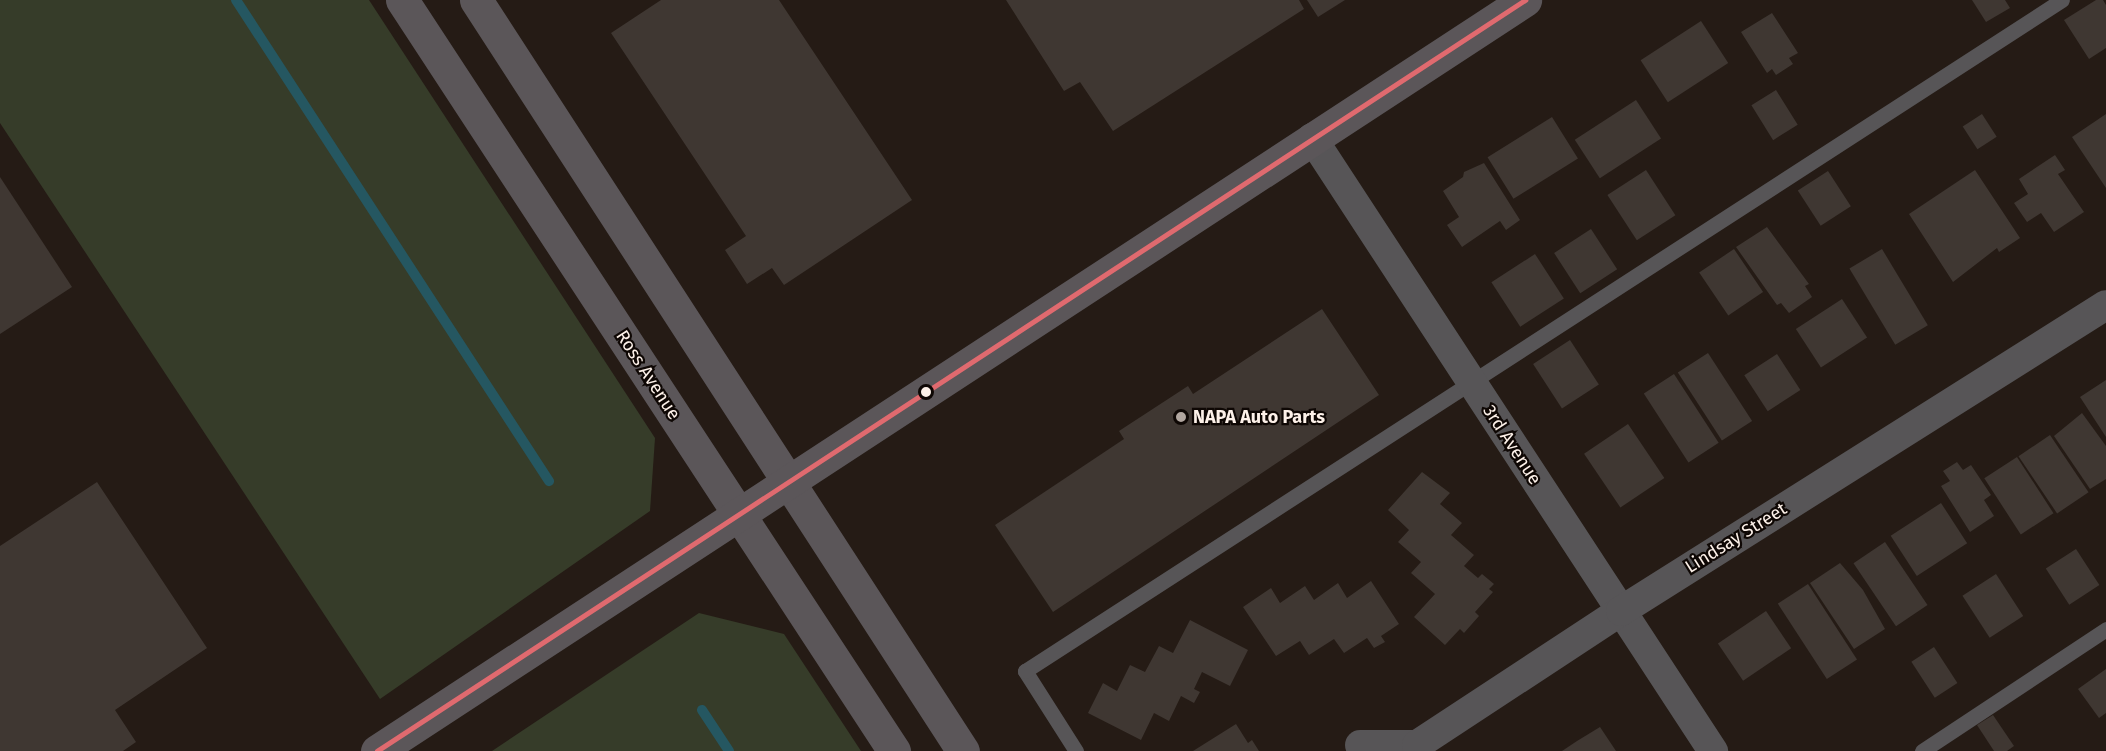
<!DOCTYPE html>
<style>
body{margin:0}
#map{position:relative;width:2106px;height:751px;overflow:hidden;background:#251b15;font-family:"Fira Sans",sans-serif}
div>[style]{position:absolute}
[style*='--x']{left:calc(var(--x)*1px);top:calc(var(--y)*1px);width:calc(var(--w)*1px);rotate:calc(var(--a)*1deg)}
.green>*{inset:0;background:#363c29}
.stream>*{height:10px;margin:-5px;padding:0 5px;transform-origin:5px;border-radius:5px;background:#255761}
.building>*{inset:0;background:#3f3732;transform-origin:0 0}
.lane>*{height:15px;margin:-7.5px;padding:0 7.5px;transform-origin:7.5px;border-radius:7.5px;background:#575557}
.street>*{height:30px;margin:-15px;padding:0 15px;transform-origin:15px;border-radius:15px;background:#575557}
.secondary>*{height:33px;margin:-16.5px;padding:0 16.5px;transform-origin:16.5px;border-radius:16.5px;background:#5b5659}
.bus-1>*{height:4.5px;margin:-2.25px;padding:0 2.25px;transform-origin:2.25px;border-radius:2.25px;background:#e06a6f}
.dots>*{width:16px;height:16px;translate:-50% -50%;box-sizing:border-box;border:3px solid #0e0704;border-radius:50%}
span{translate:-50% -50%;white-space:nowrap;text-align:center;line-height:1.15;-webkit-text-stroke:4.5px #0e0704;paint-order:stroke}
.street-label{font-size:18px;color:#fdf1e9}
.poi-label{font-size:18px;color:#fdf1e9;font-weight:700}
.left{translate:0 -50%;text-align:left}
</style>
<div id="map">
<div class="green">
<div style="clip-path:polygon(0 0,369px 0,655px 438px,650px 511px,380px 699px,0 123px)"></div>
<div style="clip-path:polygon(699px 613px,784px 634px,861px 751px,492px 751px)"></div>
</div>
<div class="stream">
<div style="--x:236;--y:0;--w:574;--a:56.95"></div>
<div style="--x:702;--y:710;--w:49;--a:56.6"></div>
</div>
<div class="building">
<div style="clip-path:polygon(661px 0,779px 0,912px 200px,784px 285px,772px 268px,747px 284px,725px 250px,746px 236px,611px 33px)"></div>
<div style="clip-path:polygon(1006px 0,1299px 0,1304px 9px,1113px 131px,1080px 82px,1064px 91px)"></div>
<div style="clip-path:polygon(1307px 0,1345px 0,1318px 17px)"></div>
<div style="clip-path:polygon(1972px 0,2005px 0,2010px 8px,1986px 22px)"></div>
<div style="clip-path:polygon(2096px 0,2103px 0,2106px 5px,2106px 48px,2089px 59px,2064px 20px)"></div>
<div style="clip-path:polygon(1772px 13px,1798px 53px,1789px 58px,1793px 64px,1776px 75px,1772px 69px,1767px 73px,1741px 32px)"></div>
<div style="left:1701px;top:21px;width:50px;height:72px;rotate:57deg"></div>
<div style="left:1776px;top:90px;width:41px;height:29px;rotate:58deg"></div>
<div style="left:1636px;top:100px;width:46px;height:73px;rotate:57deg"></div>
<div style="left:1982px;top:114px;width:27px;height:23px;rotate:57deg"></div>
<div style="clip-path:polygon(2106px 114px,2106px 188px,2072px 137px)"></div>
<div style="left:1552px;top:117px;width:49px;height:76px;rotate:58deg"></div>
<div style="clip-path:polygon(2055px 155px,2065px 170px,2058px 174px,2084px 212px,2054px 232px,2041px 213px,2027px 222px,2014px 203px,2028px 194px,2019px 179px)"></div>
<div style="clip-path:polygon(1484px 163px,1520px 220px,1506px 230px,1500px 221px,1462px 247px,1447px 225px,1459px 217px,1443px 191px,1463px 177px,1464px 172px)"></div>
<div style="left:1646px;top:170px;width:54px;height:46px;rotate:57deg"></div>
<div style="clip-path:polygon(1975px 170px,2020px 238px,1999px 252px,1997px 248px,1953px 282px,1909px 214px)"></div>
<div style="left:1828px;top:171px;width:42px;height:36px;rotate:57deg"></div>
<div style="clip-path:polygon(0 177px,72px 287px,0 334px)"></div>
<div style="clip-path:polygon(1767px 227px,1809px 284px,1805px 286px,1812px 297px,1789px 313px,1781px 303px,1777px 305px,1736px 247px)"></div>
<div style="left:1591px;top:229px;width:48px;height:44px;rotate:57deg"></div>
<div style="left:1734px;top:249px;width:52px;height:42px;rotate:56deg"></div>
<div style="left:1882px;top:249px;width:89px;height:38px;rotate:59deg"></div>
<div style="left:1535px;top:254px;width:53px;height:52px;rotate:57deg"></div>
<div style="left:1842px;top:299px;width:46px;height:55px;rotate:57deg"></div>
<div style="clip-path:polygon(1322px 309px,1379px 395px,1053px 612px,995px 525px,1124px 439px,1119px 431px,1188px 386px,1193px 394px)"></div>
<div style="left:1570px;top:340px;width:53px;height:44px;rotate:57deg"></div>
<div style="left:1708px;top:353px;width:81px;height:36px;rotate:57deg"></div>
<div style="left:1777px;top:354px;width:43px;height:39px;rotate:57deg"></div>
<div style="left:1674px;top:374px;width:82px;height:36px;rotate:57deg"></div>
<div style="clip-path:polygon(2106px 380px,2106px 437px,2080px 397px)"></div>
<div style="clip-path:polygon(2082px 413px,2106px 446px,2106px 479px,2090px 489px,2054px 436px)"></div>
<div style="left:1628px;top:424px;width:65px;height:53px;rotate:56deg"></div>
<div style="left:2050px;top:435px;width:69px;height:38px;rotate:56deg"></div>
<div style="left:2017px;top:457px;width:67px;height:39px;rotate:57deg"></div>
<div style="clip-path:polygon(1957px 462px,1963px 470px,1971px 465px,1991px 495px,1984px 500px,1994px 516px,1970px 532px,1941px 486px,1950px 481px,1943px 471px)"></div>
<div style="clip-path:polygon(1422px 472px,1450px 493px,1440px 504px,1462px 523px,1451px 535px,1474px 555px,1464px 566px,1478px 578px,1482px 574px,1494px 584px,1489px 589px,1493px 592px,1475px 612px,1479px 616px,1464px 633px,1460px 629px,1445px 645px,1414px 617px,1435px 594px,1411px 573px,1421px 562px,1398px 542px,1409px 530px,1388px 510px)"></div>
<div style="clip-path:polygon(97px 482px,207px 648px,115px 710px,136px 742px,123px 751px,0 751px,0 546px)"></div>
<div style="left:1941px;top:503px;width:48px;height:60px;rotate:57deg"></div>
<div style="left:1885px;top:542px;width:76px;height:38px;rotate:56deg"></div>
<div style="left:2076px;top:549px;width:43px;height:36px;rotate:57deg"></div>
<div style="clip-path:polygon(1840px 563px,1863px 590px,1885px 629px,1854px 649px,1810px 583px)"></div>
<div style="left:1996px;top:574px;width:50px;height:40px;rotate:57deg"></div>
<div style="clip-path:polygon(1371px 581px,1399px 624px,1381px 636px,1385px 642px,1374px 648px,1367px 638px,1344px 653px,1334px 639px,1309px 655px,1300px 641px,1276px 656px,1243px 607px,1271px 588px,1280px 603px,1305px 586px,1314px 600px,1338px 583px,1347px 598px)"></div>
<div style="left:1808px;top:584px;width:90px;height:36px;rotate:57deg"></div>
<div style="left:1766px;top:611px;width:45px;height:58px;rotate:56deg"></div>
<div style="clip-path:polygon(1190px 620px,1248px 650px,1230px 686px,1202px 672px,1194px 689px,1200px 692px,1194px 703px,1181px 696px,1169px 721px,1154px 713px,1141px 740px,1088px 713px,1103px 683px,1117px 691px,1130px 665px,1145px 672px,1159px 646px,1173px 653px)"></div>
<div style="left:1934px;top:647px;width:43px;height:27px;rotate:57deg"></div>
<div style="clip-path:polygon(2106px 669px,2106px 713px,2099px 718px,2078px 689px)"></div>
<div style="clip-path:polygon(1993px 715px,2014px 746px,2007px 751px,1994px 751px,1977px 725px)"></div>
<div style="clip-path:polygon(1236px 724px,1248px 743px,1252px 740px,1259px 751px,1193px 751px)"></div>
<div style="clip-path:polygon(1600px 727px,1616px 751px,1562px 751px,1577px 741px)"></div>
</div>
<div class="lane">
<div style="--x:1076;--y:751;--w:95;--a:-122.5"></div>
<div style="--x:1025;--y:671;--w:1235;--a:-32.91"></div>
<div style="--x:1922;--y:751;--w:221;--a:-33.5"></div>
</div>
<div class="street">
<div style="--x:1312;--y:138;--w:733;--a:56.81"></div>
<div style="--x:1360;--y:745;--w:57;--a:0"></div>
<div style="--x:1417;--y:745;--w:244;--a:-33.3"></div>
<div style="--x:1621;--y:611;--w:573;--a:-32.25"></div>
</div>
<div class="secondary">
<div style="--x:402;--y:0;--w:898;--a:56.77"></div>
<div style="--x:476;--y:0;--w:895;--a:57.04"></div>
<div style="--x:377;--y:751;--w:1372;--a:-33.19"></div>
</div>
<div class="bus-1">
<div style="--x:377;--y:751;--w:1372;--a:-33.19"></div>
</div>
<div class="dots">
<div style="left:926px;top:392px;background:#fdf1e9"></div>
<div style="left:1181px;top:417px;background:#b1a69f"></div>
</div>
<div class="street-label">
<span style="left:648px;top:375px;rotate:57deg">Ross Avenue</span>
<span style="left:1512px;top:445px;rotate:57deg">3rd Avenue</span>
<span style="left:1736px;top:538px;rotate:-32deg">Lindsay Street</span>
</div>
<div class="poi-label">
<span class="left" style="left:1193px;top:417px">NAPA Auto Parts</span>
</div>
</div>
